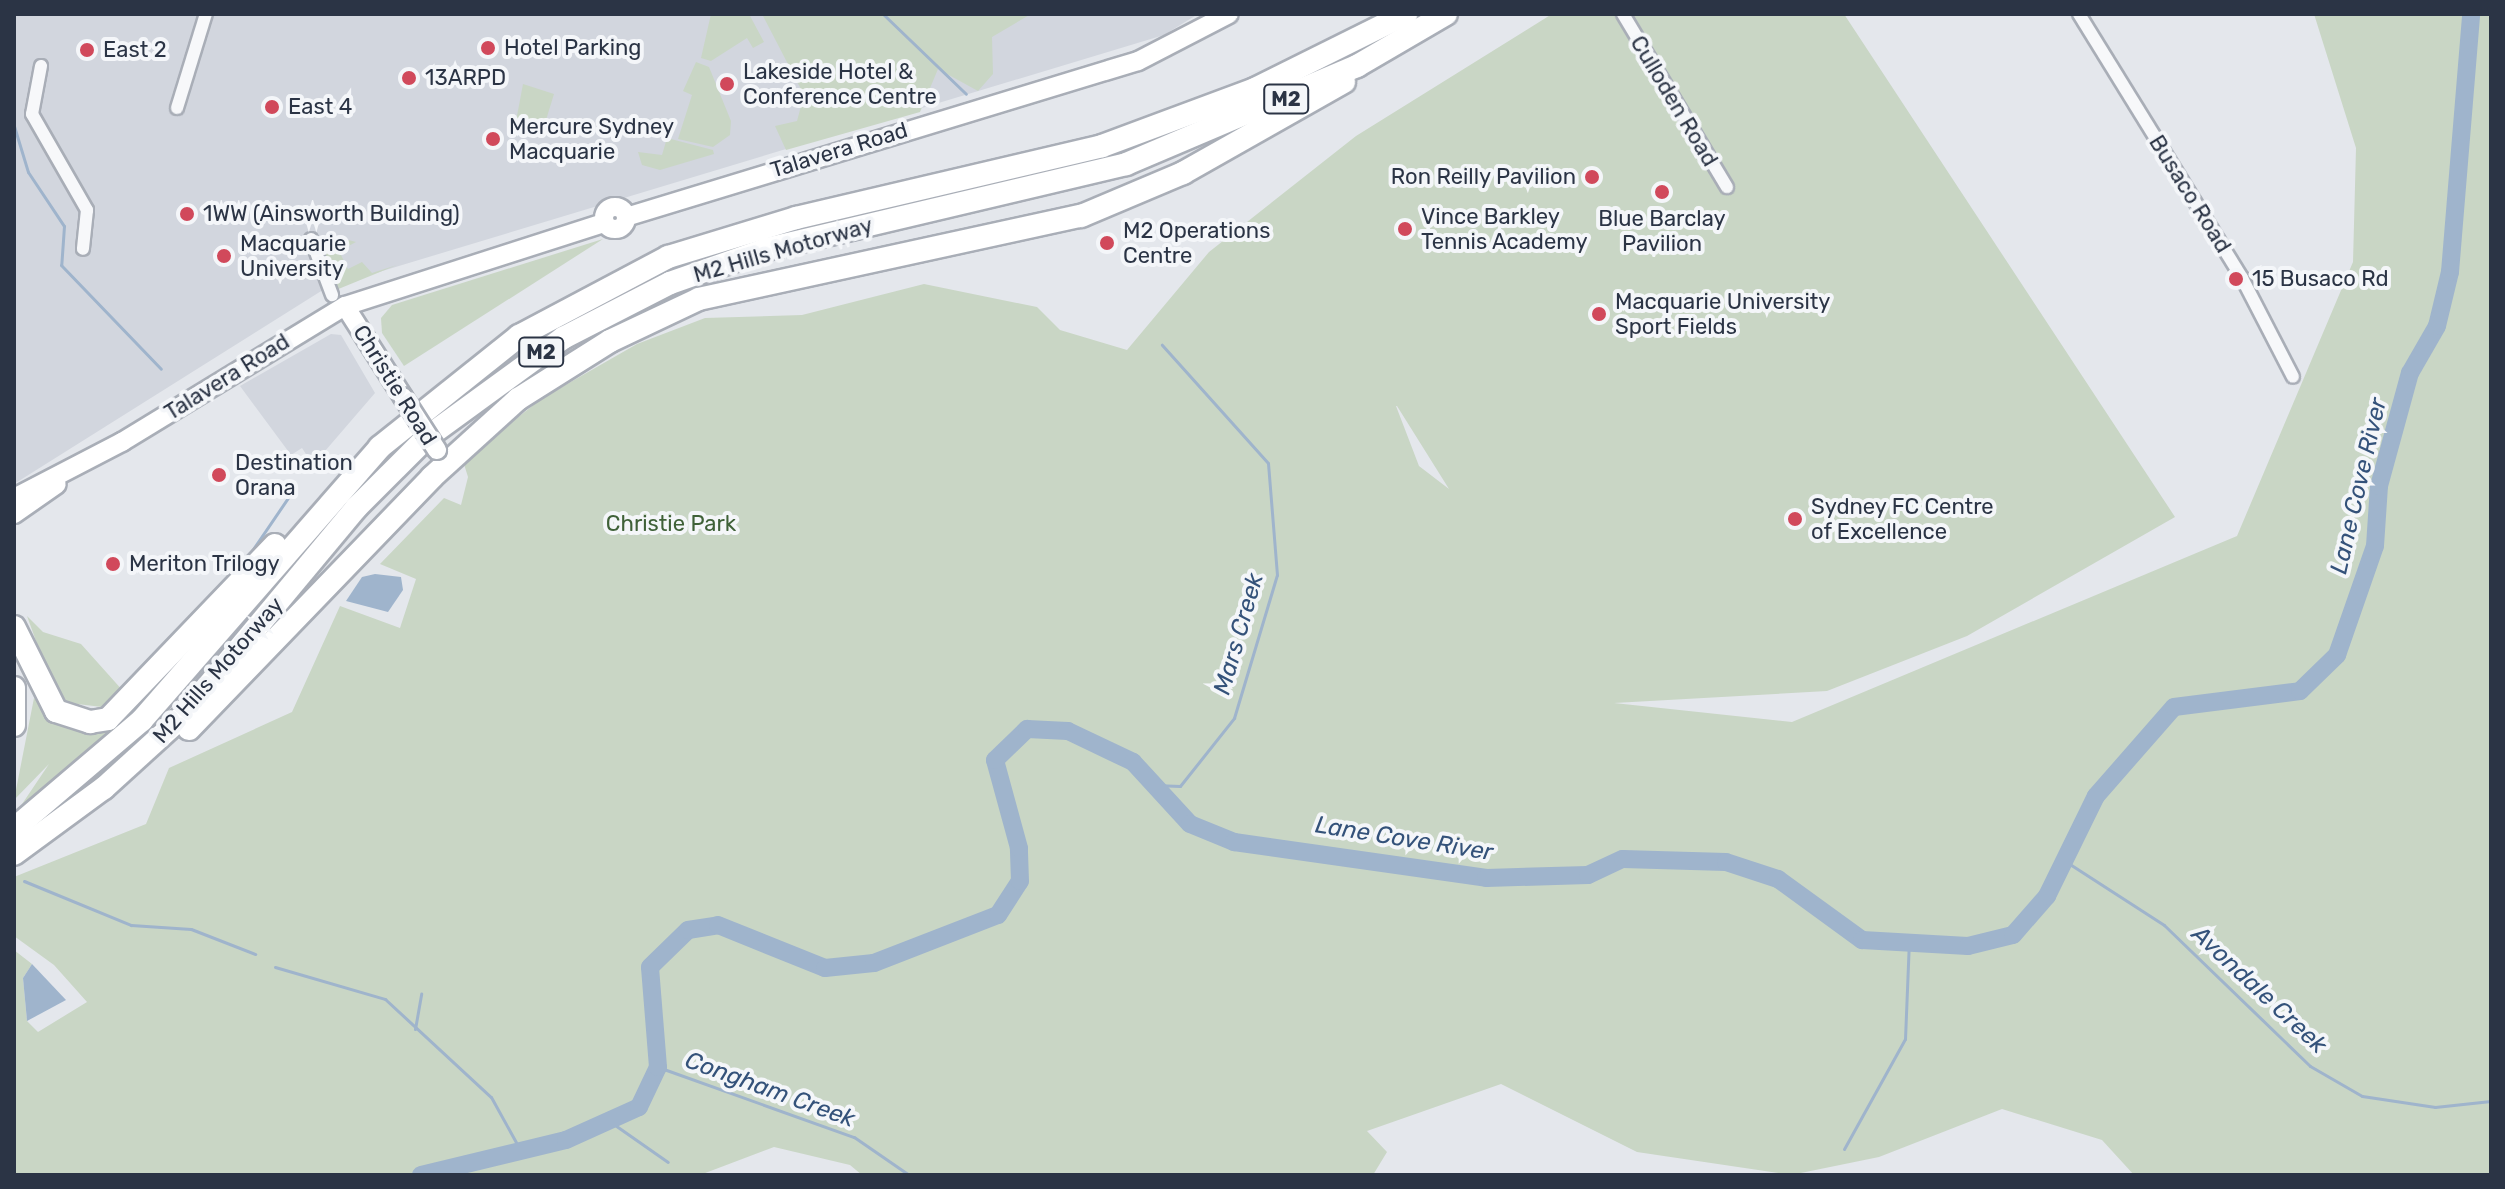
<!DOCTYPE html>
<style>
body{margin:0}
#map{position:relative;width:2505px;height:1189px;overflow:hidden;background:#e4e7ec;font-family:Rubik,sans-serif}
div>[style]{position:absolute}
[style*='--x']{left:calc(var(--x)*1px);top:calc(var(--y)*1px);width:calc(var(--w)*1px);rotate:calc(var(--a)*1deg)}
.built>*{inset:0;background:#d2d6de}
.green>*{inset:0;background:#c9d6c5}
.water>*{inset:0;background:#9fb4cc}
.stream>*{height:3px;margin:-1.5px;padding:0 1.5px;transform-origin:1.5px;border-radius:1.5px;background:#9fb4cc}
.river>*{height:18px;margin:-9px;padding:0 9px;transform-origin:9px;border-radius:9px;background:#9fb4cc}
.roads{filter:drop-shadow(2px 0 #a9aeb7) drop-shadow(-2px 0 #a9aeb7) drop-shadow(0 2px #a9aeb7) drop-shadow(0 -2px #a9aeb7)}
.street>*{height:12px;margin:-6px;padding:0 6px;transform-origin:6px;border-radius:6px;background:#f7f8fa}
.secondary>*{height:18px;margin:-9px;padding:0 9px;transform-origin:9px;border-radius:9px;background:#fff}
.secondary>.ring{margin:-9px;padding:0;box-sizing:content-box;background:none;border:18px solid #fff;border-radius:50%}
.highway>*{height:22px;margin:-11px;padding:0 11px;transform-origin:11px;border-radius:11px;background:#fff}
.bridges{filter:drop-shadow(2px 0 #a9aeb7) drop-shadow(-2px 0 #a9aeb7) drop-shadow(0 2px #a9aeb7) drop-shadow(0 -2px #a9aeb7)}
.secondary-bridge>*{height:18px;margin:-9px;padding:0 9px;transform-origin:9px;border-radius:9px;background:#fff}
.dots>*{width:22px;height:22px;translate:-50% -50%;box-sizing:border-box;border:4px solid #f4f6f9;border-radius:50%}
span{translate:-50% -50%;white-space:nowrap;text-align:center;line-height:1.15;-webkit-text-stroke:8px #f4f6f9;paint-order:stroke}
.shield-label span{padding:2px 6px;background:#f4f6f9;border:2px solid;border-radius:6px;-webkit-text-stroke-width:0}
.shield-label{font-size:20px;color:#2b3445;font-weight:700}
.poi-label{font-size:22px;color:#2b3445}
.left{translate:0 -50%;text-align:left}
.right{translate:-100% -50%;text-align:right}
.street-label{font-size:22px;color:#2b3445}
.park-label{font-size:22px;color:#3f6138}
.water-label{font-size:24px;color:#34527a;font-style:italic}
.frame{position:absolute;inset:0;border:16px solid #2b3445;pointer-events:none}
</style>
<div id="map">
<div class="built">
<div style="clip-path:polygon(14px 14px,1198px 14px,1164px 35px,326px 288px,14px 484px)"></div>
<div style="clip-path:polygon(331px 334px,341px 335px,375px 393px,313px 465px,302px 448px,291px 455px,240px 386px)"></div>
</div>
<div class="green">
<div style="clip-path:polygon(711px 14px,749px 14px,764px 42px,753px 48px,747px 38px,711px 61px,701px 58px)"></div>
<div style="clip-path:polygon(762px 14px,1031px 14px,992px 37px,993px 74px,978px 91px,938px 69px,920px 112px,786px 150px,775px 126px,797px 121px,804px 95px)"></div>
<div style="clip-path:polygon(evenodd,1552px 14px,1844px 14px,2175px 517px,1967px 636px,1827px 691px,1614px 703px,1792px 722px,2237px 536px,2353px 262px,2356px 148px,2314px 14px,2491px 14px,2491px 1175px,2134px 1175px,2102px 1140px,2002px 1109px,1879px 1157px,1791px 1175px,1637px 1152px,1501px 1084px,1367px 1131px,1387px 1152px,1373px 1175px,862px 1175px,850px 1165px,774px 1147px,700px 1175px,14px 1175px,14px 950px,32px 964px,23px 978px,27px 1021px,38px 1032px,87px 1002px,54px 965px,14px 936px,14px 877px,146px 824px,169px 768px,292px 712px,340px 606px,400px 628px,416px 579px,380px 564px,444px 498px,461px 505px,468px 477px,463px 461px,541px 399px,637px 344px,705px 318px,802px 315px,924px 284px,1037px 307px,1060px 330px,1127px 350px,1209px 252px,1356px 136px,1552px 14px,1396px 406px,1397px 406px,1449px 489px,1419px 466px,1396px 406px)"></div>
<div style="clip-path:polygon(696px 62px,709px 67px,731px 121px,730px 135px,713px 147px,678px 139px,692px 95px,683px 91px)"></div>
<div style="clip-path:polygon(523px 84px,554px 94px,546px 120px,513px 137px)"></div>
<div style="clip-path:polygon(667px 138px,713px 150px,714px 154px,660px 170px,642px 165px,638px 152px,662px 155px)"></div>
<div style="clip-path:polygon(329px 235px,356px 242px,339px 251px,348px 269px,362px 262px,372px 273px,397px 265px,336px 290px,317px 248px)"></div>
<div style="clip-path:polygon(603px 239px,404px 366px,382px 333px,381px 318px,392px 305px)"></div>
<div style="clip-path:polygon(27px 616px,43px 632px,81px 644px,124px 692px,102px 707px,69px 703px,53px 688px)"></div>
<div style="clip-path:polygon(34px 698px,44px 708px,114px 724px,129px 717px,14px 816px,49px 764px,14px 800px)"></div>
</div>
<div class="water">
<div style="clip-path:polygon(375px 574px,401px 577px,403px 590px,388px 612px,346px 601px,362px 577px)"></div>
<div style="clip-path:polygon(32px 964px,66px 1000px,27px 1021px,23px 978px)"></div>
</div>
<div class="stream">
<div style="--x:883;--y:14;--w:115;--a:43.9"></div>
<div style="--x:14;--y:126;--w:48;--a:73.1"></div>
<div style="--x:28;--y:172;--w:65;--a:56.3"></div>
<div style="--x:64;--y:226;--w:39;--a:94"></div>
<div style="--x:61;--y:265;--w:144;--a:46.1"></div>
<div style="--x:251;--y:552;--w:73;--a:-55.7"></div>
<div style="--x:1154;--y:785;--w:26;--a:2"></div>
<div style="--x:1180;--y:786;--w:87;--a:-51.5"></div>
<div style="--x:1234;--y:718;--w:149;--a:-73.3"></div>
<div style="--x:1277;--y:575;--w:112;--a:-94.6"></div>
<div style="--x:1268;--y:463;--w:159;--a:-131.9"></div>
<div style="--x:2065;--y:861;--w:118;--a:32.9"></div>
<div style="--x:2164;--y:925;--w:203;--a:44"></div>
<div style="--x:2310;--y:1066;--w:60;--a:30"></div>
<div style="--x:2362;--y:1096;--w:74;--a:8.6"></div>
<div style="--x:2435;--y:1107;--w:56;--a:-6.1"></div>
<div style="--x:24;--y:881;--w:116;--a:22.4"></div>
<div style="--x:131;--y:925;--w:60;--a:3.8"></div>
<div style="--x:191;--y:929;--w:69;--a:21.3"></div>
<div style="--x:275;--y:967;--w:115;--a:16.2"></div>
<div style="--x:385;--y:999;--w:144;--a:42.8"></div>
<div style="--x:491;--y:1097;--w:56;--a:61.1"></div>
<div style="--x:415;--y:1029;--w:36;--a:-80"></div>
<div style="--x:658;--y:1067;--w:208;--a:19.7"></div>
<div style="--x:854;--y:1137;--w:67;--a:34.6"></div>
<div style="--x:612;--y:1123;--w:68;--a:34.9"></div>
<div style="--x:1844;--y:1149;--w:126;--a:-61"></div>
<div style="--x:1905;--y:1039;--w:98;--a:-87.7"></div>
</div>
<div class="river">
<div style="--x:421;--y:1175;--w:149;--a:-13.6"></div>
<div style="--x:566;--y:1140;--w:80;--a:-24.3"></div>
<div style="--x:639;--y:1107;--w:44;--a:-64.6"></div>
<div style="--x:658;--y:1067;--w:100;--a:-94.6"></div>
<div style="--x:650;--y:967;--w:53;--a:-44.2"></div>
<div style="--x:688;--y:930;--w:30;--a:-9"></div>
<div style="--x:718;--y:925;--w:115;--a:21.9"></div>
<div style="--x:825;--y:968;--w:49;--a:-5.8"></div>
<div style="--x:874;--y:963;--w:133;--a:-21.2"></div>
<div style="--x:998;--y:915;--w:40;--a:-57.1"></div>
<div style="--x:1020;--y:881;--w:33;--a:-92"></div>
<div style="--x:1019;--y:848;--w:91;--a:-105.3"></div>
<div style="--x:995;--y:760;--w:45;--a:-44.1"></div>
<div style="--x:1027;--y:729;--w:41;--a:2.8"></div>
<div style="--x:1068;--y:731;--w:72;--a:25.5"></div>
<div style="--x:1133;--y:762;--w:84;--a:47.4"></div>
<div style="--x:1190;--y:824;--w:48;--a:22.2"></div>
<div style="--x:1234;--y:842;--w:255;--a:8.1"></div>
<div style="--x:1486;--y:878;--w:102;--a:-1.7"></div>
<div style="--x:1588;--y:875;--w:38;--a:-25"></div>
<div style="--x:1623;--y:859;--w:103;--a:1.7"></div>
<div style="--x:1726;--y:862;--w:55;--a:18.1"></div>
<div style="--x:1778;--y:879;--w:104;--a:36"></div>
<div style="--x:1862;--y:940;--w:106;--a:3.2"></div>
<div style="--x:1968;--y:946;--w:46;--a:-13.7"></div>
<div style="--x:2013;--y:935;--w:52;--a:-48.9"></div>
<div style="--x:2047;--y:896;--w:111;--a:-63.9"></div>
<div style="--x:2096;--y:796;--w:118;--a:-48.8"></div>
<div style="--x:2174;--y:707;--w:127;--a:-7.2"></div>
<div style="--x:2300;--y:691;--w:52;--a:-44.2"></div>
<div style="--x:2337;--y:655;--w:115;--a:-70.8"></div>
<div style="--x:2375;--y:546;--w:60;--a:-86.2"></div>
<div style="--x:2379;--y:486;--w:117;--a:-74.7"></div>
<div style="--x:2410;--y:373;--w:54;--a:-60.1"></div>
<div style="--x:2437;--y:326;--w:56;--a:-76.5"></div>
<div style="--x:2450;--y:272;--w:259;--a:-85.3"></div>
</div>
<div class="roads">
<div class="street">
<div style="--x:1623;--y:14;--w:202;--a:59"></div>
<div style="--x:2079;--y:14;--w:310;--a:58.3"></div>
<div style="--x:2242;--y:278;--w:111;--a:62.7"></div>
<div style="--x:41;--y:66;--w:49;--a:100.6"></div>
<div style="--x:32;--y:114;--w:111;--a:60.2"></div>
<div style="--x:87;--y:210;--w:39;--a:96"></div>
<div style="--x:177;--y:108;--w:98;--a:-72.9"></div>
<div style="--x:311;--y:239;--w:60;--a:69.4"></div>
</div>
<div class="secondary">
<div class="ring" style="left:604px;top:207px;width:4px;height:4px"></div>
<div style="--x:626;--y:217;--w:535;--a:-16.95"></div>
<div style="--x:1138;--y:61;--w:102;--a:-27.3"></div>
<div style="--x:345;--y:306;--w:108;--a:57.5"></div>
<div style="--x:14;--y:498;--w:122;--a:-27.4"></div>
<div style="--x:122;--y:442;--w:261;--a:-31.4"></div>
<div style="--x:345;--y:306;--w:272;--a:-17.8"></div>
<div style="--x:14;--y:514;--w:52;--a:-34.9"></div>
</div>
<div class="highway">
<div style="--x:14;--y:627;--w:94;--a:63.4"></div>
<div style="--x:56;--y:711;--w:36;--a:18"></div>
<div style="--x:90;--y:722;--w:18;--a:-9"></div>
<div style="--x:108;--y:719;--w:241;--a:-46.2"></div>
<div style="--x:14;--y:688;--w:37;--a:90"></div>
<div style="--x:189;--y:729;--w:350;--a:-46"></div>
<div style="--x:432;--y:477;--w:116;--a:-42.2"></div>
<div style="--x:518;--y:399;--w:109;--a:-32.2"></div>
<div style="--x:610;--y:341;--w:98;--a:-25.3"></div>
<div style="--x:699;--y:299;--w:391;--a:-12.3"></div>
<div style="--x:1081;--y:216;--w:111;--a:-22.9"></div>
<div style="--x:1183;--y:173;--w:185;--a:-29.5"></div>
<div style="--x:14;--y:829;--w:168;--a:-40.4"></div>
<div style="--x:142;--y:720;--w:362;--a:-48.9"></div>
<div style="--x:380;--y:447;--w:178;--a:-38.6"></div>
<div style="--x:519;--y:336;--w:169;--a:-27.9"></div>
<div style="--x:668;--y:257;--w:134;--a:-16.9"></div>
<div style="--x:796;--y:218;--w:314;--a:-13.2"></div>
<div style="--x:1102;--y:146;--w:163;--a:-20.4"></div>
<div style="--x:1255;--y:89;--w:169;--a:-26.4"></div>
<div style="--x:14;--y:854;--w:112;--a:-36.3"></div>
<div style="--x:104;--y:788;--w:105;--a:-42.3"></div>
<div style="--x:182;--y:717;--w:272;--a:-50.2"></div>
<div style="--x:356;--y:508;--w:99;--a:-45"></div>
<div style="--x:426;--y:438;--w:170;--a:-36.1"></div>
<div style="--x:563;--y:338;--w:120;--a:-27.2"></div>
<div style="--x:670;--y:283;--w:103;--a:-19.3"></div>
<div style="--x:767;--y:249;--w:369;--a:-13.3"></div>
<div style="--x:1126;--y:164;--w:251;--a:-23"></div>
<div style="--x:1357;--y:66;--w:103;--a:-30.3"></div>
</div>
</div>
<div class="bridges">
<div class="secondary-bridge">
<div style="--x:403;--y:397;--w:63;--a:57.3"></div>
</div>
</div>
<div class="dots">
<div style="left:488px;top:48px;background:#d1495b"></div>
<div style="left:87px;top:50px;background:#d1495b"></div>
<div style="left:409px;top:78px;background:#d1495b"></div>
<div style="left:727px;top:84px;background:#d1495b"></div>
<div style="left:272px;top:107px;background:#d1495b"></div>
<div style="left:493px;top:139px;background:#d1495b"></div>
<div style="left:1592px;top:177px;background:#d1495b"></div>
<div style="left:1662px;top:192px;background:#d1495b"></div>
<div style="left:187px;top:214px;background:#d1495b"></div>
<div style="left:1405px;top:229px;background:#d1495b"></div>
<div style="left:1107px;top:243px;background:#d1495b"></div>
<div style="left:224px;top:256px;background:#d1495b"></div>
<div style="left:2236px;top:279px;background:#d1495b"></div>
<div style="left:1599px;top:314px;background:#d1495b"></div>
<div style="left:219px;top:475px;background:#d1495b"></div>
<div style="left:1795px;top:519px;background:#d1495b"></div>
<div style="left:113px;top:564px;background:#d1495b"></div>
</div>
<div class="shield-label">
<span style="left:1286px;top:99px">M2</span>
<span style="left:541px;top:352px">M2</span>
</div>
<div class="poi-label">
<span class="left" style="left:504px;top:48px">Hotel Parking</span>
<span class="left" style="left:103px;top:50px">East 2</span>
<span class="left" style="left:743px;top:84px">Lakeside Hotel &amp;<br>Conference Centre</span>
<span class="left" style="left:425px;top:78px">13ARPD</span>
<span class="left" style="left:288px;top:107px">East 4</span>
<span class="left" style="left:509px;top:139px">Mercure Sydney<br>Macquarie</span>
<span class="right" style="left:1576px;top:177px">Ron Reilly Pavilion</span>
<span class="left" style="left:203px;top:214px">1WW (Ainsworth Building)</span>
<span class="left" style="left:1421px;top:229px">Vince Barkley<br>Tennis Academy</span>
<span style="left:1662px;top:231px">Blue Barclay<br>Pavilion</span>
<span class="left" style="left:1123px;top:243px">M2 Operations<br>Centre</span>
<span class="left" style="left:240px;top:256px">Macquarie<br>University</span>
<span class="left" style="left:2252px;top:279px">15 Busaco Rd</span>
<span class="left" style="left:1615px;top:314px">Macquarie University<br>Sport Fields</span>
<span class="left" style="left:235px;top:475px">Destination<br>Orana</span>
<span class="left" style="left:1811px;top:519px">Sydney FC Centre<br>of Excellence</span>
<span class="left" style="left:129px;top:564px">Meriton Trilogy</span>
</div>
<div class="street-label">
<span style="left:1674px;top:101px;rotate:59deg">Culloden Road</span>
<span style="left:839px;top:150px;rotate:-17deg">Talavera Road</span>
<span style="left:2190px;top:194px;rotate:58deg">Busaco Road</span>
<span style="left:783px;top:250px;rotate:-16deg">M2 Hills Motorway</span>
<span style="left:227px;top:377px;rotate:-32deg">Talavera Road</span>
<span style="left:395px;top:385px;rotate:58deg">Christie Road</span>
<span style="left:218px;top:670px;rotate:-49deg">M2 Hills Motorway</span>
</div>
<div class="park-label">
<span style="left:671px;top:524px">Christie Park</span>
</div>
<div class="water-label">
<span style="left:2359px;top:486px;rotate:-77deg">Lane Cove River</span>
<span style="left:1239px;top:634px;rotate:-74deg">Mars Creek</span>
<span style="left:1404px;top:839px;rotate:9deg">Lane Cove River</span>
<span style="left:2259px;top:990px;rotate:43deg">Avondale Creek</span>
<span style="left:770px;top:1090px;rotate:20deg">Congham Creek</span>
</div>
<div class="frame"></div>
</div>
